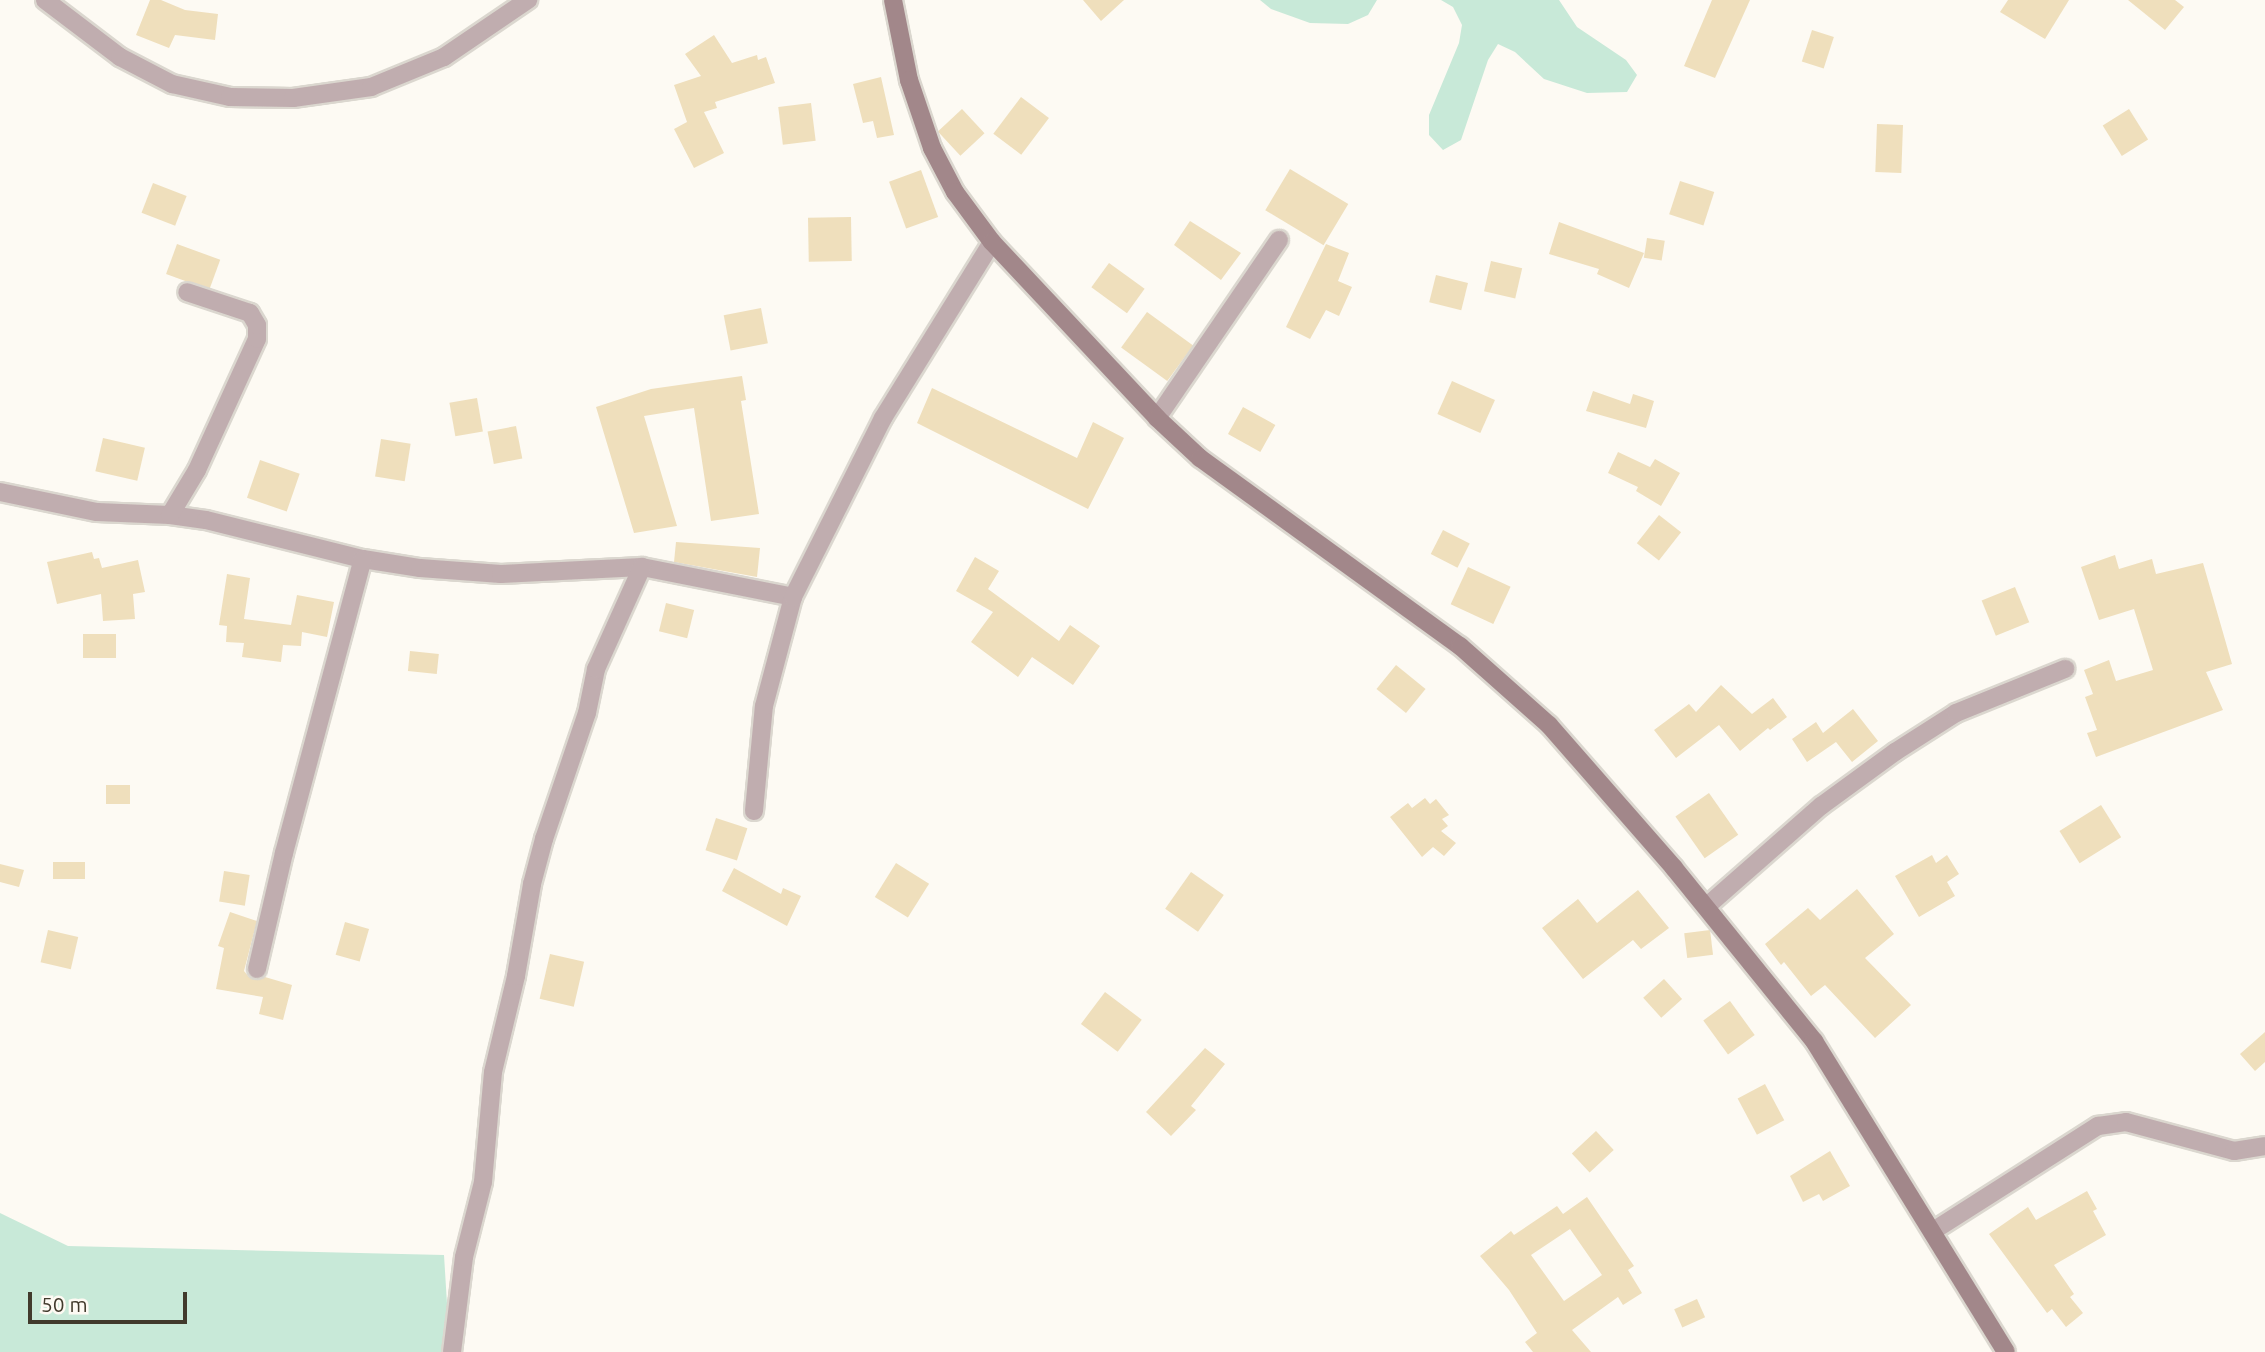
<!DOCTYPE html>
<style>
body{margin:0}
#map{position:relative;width:2265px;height:1352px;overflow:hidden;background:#fdfaf3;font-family:Ubuntu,sans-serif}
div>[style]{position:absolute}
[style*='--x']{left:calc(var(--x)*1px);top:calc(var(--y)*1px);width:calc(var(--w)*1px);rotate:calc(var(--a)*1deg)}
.green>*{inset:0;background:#c8e9d8}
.building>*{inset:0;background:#efdfbc;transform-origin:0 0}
.roads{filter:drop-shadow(2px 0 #dbd7cf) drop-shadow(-2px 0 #dbd7cf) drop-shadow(0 2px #dbd7cf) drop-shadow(0 -2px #dbd7cf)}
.street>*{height:18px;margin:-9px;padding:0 9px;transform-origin:9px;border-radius:9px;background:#c0adaf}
.secondary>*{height:18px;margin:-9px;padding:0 9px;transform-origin:9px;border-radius:9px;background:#a2878a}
span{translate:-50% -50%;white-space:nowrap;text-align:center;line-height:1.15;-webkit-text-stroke:5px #fdfaf3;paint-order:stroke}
.scale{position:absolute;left:28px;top:1292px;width:159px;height:32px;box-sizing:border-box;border:4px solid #413a2c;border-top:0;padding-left:9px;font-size:21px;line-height:24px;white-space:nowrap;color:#413a2c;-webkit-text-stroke:5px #fdfaf3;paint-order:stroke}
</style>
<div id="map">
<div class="green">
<div style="clip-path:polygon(1260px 0,1377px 0,1368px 15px,1348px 24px,1310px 23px,1271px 9px)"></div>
<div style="clip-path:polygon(1441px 0,1559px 0,1577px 27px,1626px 60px,1637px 75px,1627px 92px,1587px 93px,1544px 79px,1515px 52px,1498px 44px,1488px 60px,1461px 140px,1443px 150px,1429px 135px,1429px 115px,1459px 43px,1462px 25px,1453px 7px)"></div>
<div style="clip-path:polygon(0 1213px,68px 1246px,444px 1255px,450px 1352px,0 1352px)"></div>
</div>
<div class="building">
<div style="clip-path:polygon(150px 0,161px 0,185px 10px,218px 14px,215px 40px,175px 35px,169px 48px,136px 35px)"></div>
<div style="clip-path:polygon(1083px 0,1124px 0,1101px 21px)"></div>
<div style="clip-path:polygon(1712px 0,1750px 0,1715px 78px,1684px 66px)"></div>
<div style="clip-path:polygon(2008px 0,2069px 0,2045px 39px,2000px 12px)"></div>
<div style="clip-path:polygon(2128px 0,2175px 0,2184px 7px,2165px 30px)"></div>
<div style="left:1812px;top:30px;width:23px;height:33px;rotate:18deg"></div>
<div style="clip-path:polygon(714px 35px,732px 63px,757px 55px,758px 60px,766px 57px,775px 83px,715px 102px,717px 108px,704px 112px,724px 153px,694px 168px,674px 129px,687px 122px,674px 85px,701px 76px,685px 54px)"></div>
<div style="clip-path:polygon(881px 77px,894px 135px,877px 138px,873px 121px,863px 123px,853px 84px)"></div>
<div style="left:1021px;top:97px;width:35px;height:46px;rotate:37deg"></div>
<div style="left:811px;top:103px;width:38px;height:33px;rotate:83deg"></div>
<div style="left:962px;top:109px;width:33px;height:33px;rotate:47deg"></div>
<div style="left:2129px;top:109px;width:36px;height:31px;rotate:58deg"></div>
<div style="left:1877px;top:124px;width:26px;height:48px;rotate:2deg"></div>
<div style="left:1290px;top:169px;width:68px;height:48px;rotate:31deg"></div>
<div style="left:921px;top:170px;width:50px;height:34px;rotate:70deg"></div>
<div style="left:1680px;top:181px;width:36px;height:35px;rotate:18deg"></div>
<div style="left:153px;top:183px;width:36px;height:32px;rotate:21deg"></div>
<div style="left:851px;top:217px;width:44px;height:43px;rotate:89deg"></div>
<div style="clip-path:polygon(1190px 221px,1241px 253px,1221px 280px,1174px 245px)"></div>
<div style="clip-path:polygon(1559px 222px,1644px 253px,1629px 288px,1597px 274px,1599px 269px,1549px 254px)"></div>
<div style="left:1647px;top:238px;width:18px;height:20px;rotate:9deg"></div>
<div style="left:177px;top:244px;width:46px;height:32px;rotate:20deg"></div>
<div style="clip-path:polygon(1326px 244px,1349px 253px,1338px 281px,1352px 287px,1339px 316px,1326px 310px,1310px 339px,1286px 327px)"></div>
<div style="left:1491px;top:261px;width:32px;height:31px;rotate:13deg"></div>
<div style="left:1109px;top:263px;width:44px;height:30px;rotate:36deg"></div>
<div style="left:1436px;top:275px;width:33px;height:28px;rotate:14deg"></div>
<div style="left:761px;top:308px;width:36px;height:38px;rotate:79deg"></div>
<div style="left:1147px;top:312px;width:57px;height:44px;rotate:36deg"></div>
<div style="clip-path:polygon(742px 376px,746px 400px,741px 401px,759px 514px,711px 521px,694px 408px,644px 416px,677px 526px,634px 533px,596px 407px,651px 389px)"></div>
<div style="left:1452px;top:381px;width:47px;height:36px;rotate:24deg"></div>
<div style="clip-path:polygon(932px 388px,1077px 458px,1093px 422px,1124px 438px,1088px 509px,917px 423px)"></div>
<div style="clip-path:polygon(1593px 391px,1630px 404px,1633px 394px,1654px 401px,1646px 428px,1586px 411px)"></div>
<div style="left:477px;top:398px;width:34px;height:28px;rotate:80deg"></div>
<div style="left:1243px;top:407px;width:37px;height:31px;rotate:29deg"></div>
<div style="left:516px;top:426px;width:33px;height:29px;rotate:79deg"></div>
<div style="left:103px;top:438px;width:43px;height:34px;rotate:13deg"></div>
<div style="left:381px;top:439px;width:30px;height:38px;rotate:9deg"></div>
<div style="clip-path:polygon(1618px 452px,1650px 467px,1655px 459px,1680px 473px,1661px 506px,1636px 491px,1638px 487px,1608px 473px)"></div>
<div style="left:260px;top:460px;width:42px;height:40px;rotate:19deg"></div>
<div style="left:1659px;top:515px;width:28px;height:36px;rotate:38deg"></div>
<div style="left:1443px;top:530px;width:30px;height:27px;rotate:27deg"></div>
<div style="clip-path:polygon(676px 542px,760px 548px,757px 577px,674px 562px)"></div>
<div style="clip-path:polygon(92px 552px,94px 559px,99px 558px,102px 568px,138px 560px,145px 592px,133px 594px,135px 619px,103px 621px,101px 594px,57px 604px,47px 562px)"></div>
<div style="clip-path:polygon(2115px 555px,2119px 569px,2152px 559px,2156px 574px,2203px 563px,2232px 664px,2206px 672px,2223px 710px,2096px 757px,2087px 733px,2097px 730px,2085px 697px,2093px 694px,2084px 670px,2109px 660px,2116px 681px,2153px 670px,2134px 609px,2099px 620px,2081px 567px)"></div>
<div style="clip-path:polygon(975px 557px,999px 571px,988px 589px,1059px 641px,1070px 625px,1100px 646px,1073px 685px,1032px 657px,1018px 677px,971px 642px,993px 612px,956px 591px)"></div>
<div style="left:1468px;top:567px;width:47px;height:41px;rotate:25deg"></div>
<div style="clip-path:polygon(227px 574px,250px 578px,244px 619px,291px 625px,297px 595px,334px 602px,327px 637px,302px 632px,301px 646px,283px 645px,281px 662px,242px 657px,244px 643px,226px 642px,227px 626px,219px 625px)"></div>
<div style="left:2015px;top:587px;width:38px;height:36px;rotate:68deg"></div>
<div style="left:666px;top:603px;width:29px;height:29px;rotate:14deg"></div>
<div style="left:83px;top:634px;width:33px;height:24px"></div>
<div style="left:410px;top:651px;width:29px;height:20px;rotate:6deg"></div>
<div style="left:1396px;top:665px;width:38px;height:31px;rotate:39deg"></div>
<div style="clip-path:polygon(1721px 685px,1752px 714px,1773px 698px,1787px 717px,1770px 730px,1768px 728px,1740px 751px,1719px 725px,1676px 758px,1654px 730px,1689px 704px,1696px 712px)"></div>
<div style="clip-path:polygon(1853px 709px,1878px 741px,1852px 762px,1836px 742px,1807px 762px,1792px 739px,1816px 722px,1823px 733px)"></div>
<div style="left:106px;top:785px;width:24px;height:19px"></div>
<div style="left:1709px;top:793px;width:51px;height:41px;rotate:55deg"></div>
<div style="clip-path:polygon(1425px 798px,1430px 804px,1436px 799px,1449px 815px,1442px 819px,1448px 826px,1441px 831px,1456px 843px,1444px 856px,1433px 847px,1422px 857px,1390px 817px,1408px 803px,1412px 808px)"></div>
<div style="left:2101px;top:805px;width:38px;height:49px;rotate:58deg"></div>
<div style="left:716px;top:818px;width:33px;height:34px;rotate:18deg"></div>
<div style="clip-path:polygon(1932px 855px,1936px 863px,1947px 855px,1959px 874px,1947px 882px,1955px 896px,1919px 917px,1895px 876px)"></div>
<div style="left:53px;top:862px;width:32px;height:17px"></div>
<div style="left:896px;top:863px;width:39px;height:40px;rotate:32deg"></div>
<div style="clip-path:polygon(0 864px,24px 870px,19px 887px,0 882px)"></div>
<div style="clip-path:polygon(734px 868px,781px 894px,783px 888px,801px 896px,787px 926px,722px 891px)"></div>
<div style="left:224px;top:871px;width:26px;height:31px;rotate:9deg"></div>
<div style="left:1191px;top:872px;width:40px;height:45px;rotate:35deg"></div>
<div style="clip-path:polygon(1857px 889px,1894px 934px,1865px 958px,1911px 1005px,1875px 1038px,1825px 985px,1811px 996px,1784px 962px,1781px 965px,1765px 944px,1808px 908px,1820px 920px)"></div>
<div style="clip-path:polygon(1638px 890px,1669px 928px,1641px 949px,1633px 940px,1583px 979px,1542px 928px,1578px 899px,1597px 923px)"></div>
<div style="clip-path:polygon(230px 912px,257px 921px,244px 971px,249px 977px,255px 980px,265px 977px,292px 985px,283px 1020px,259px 1014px,263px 997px,216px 989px,224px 948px,218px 946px)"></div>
<div style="left:345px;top:922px;width:25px;height:34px;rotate:16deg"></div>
<div style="left:48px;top:930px;width:31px;height:33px;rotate:13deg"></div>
<div style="left:1710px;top:930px;width:25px;height:26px;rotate:83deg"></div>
<div style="left:550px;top:954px;width:35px;height:46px;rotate:13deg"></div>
<div style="left:1664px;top:979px;width:27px;height:28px;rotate:48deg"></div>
<div style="left:1105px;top:992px;width:46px;height:40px;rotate:37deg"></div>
<div style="left:1730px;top:1001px;width:42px;height:33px;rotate:54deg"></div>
<div style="clip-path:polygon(2265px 1032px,2265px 1062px,2255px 1071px,2240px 1054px)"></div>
<div style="clip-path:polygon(1205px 1048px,1225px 1064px,1191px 1106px,1196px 1110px,1171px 1136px,1146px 1112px)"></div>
<div style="left:1765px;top:1084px;width:41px;height:31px;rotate:62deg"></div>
<div style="left:1596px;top:1131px;width:26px;height:33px;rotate:47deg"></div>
<div style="clip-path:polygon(1830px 1151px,1850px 1186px,1823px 1201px,1819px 1194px,1803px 1202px,1790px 1176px)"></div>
<div style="clip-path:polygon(2087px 1191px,2097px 1209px,2093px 1211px,2106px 1235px,2054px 1265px,2074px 1294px,2070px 1297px,2083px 1313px,2066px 1327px,2052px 1309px,2047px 1313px,1989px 1234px,2028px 1207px,2036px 1220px)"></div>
<div style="clip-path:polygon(evenodd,1587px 1197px,1634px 1266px,1628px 1270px,1642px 1293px,1623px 1305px,1618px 1297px,1572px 1330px,1591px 1352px,1533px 1352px,1525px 1342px,1537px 1333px,1509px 1290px,1480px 1256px,1511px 1231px,1514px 1235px,1557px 1206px,1563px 1214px,1587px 1197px,1570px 1229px,1602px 1275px,1564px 1301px,1531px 1255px,1570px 1229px)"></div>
<div style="left:1697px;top:1299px;width:20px;height:25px;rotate:66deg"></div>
</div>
<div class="roads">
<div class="street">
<div style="--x:45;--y:0;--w:94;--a:37.2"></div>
<div style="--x:120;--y:57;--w:59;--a:27.4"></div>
<div style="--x:172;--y:84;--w:59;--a:12.6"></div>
<div style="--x:230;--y:97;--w:63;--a:0.9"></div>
<div style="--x:293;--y:98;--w:79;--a:-8"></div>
<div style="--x:371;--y:87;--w:79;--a:-22.3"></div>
<div style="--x:444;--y:57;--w:102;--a:-34.2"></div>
<div style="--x:1157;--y:418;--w:216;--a:-55.6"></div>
<div style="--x:0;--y:492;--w:99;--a:11.7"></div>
<div style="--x:97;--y:512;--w:73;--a:2.4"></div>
<div style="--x:170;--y:515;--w:36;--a:8"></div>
<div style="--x:206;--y:520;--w:162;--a:14"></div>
<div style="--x:363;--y:559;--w:58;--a:9"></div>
<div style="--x:420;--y:568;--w:81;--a:4.2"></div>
<div style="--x:501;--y:574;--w:141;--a:-2.8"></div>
<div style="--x:642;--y:567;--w:154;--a:11.2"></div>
<div style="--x:170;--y:515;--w:52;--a:-59"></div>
<div style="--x:197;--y:470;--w:144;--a:-65.4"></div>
<div style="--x:257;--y:339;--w:14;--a:-90"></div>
<div style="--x:257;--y:325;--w:14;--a:-120"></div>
<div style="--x:250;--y:313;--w:66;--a:-161.6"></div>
<div style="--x:754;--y:811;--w:105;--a:-84.6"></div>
<div style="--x:764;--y:706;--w:113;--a:-75.1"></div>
<div style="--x:793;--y:597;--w:200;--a:-63.3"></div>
<div style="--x:883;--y:418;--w:207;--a:-58.2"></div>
<div style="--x:1707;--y:906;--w:152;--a:-41.3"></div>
<div style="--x:1821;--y:806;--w:92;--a:-36.1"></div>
<div style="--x:1895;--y:752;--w:72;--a:-32.6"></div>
<div style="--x:1956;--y:713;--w:118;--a:-22"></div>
<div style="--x:257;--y:969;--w:119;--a:-76.9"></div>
<div style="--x:284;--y:853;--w:304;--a:-75"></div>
<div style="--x:1933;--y:1231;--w:196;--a:-32.5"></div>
<div style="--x:2098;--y:1126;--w:28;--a:-8"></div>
<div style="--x:2126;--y:1122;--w:112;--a:15"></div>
<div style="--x:2234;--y:1151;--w:31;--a:-9"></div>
<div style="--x:452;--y:1352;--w:96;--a:-82.8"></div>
<div style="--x:464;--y:1257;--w:77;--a:-75.8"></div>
<div style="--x:483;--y:1182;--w:110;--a:-84.8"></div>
<div style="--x:493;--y:1072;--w:99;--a:-76.5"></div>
<div style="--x:516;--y:976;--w:93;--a:-80.1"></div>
<div style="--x:532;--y:884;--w:47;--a:-75.1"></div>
<div style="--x:544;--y:839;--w:133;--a:-71.2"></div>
<div style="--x:587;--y:713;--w:45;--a:-78.4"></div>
<div style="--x:596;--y:669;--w:112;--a:-65.7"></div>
</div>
<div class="secondary">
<div style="--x:893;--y:0;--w:82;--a:78.7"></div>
<div style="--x:909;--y:80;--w:72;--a:71.3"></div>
<div style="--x:932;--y:148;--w:50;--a:62.4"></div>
<div style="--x:955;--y:192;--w:62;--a:53.5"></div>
<div style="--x:992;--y:242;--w:241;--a:46.8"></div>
<div style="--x:1157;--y:418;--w:59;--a:42.9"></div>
<div style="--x:1200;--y:458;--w:321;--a:35.9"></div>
<div style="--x:1460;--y:646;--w:119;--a:41.6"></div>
<div style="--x:1549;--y:725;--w:190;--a:48.8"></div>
<div style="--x:1674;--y:868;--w:223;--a:51"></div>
<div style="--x:1814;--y:1041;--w:365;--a:58.3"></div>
</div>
</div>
<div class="scale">50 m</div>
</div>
